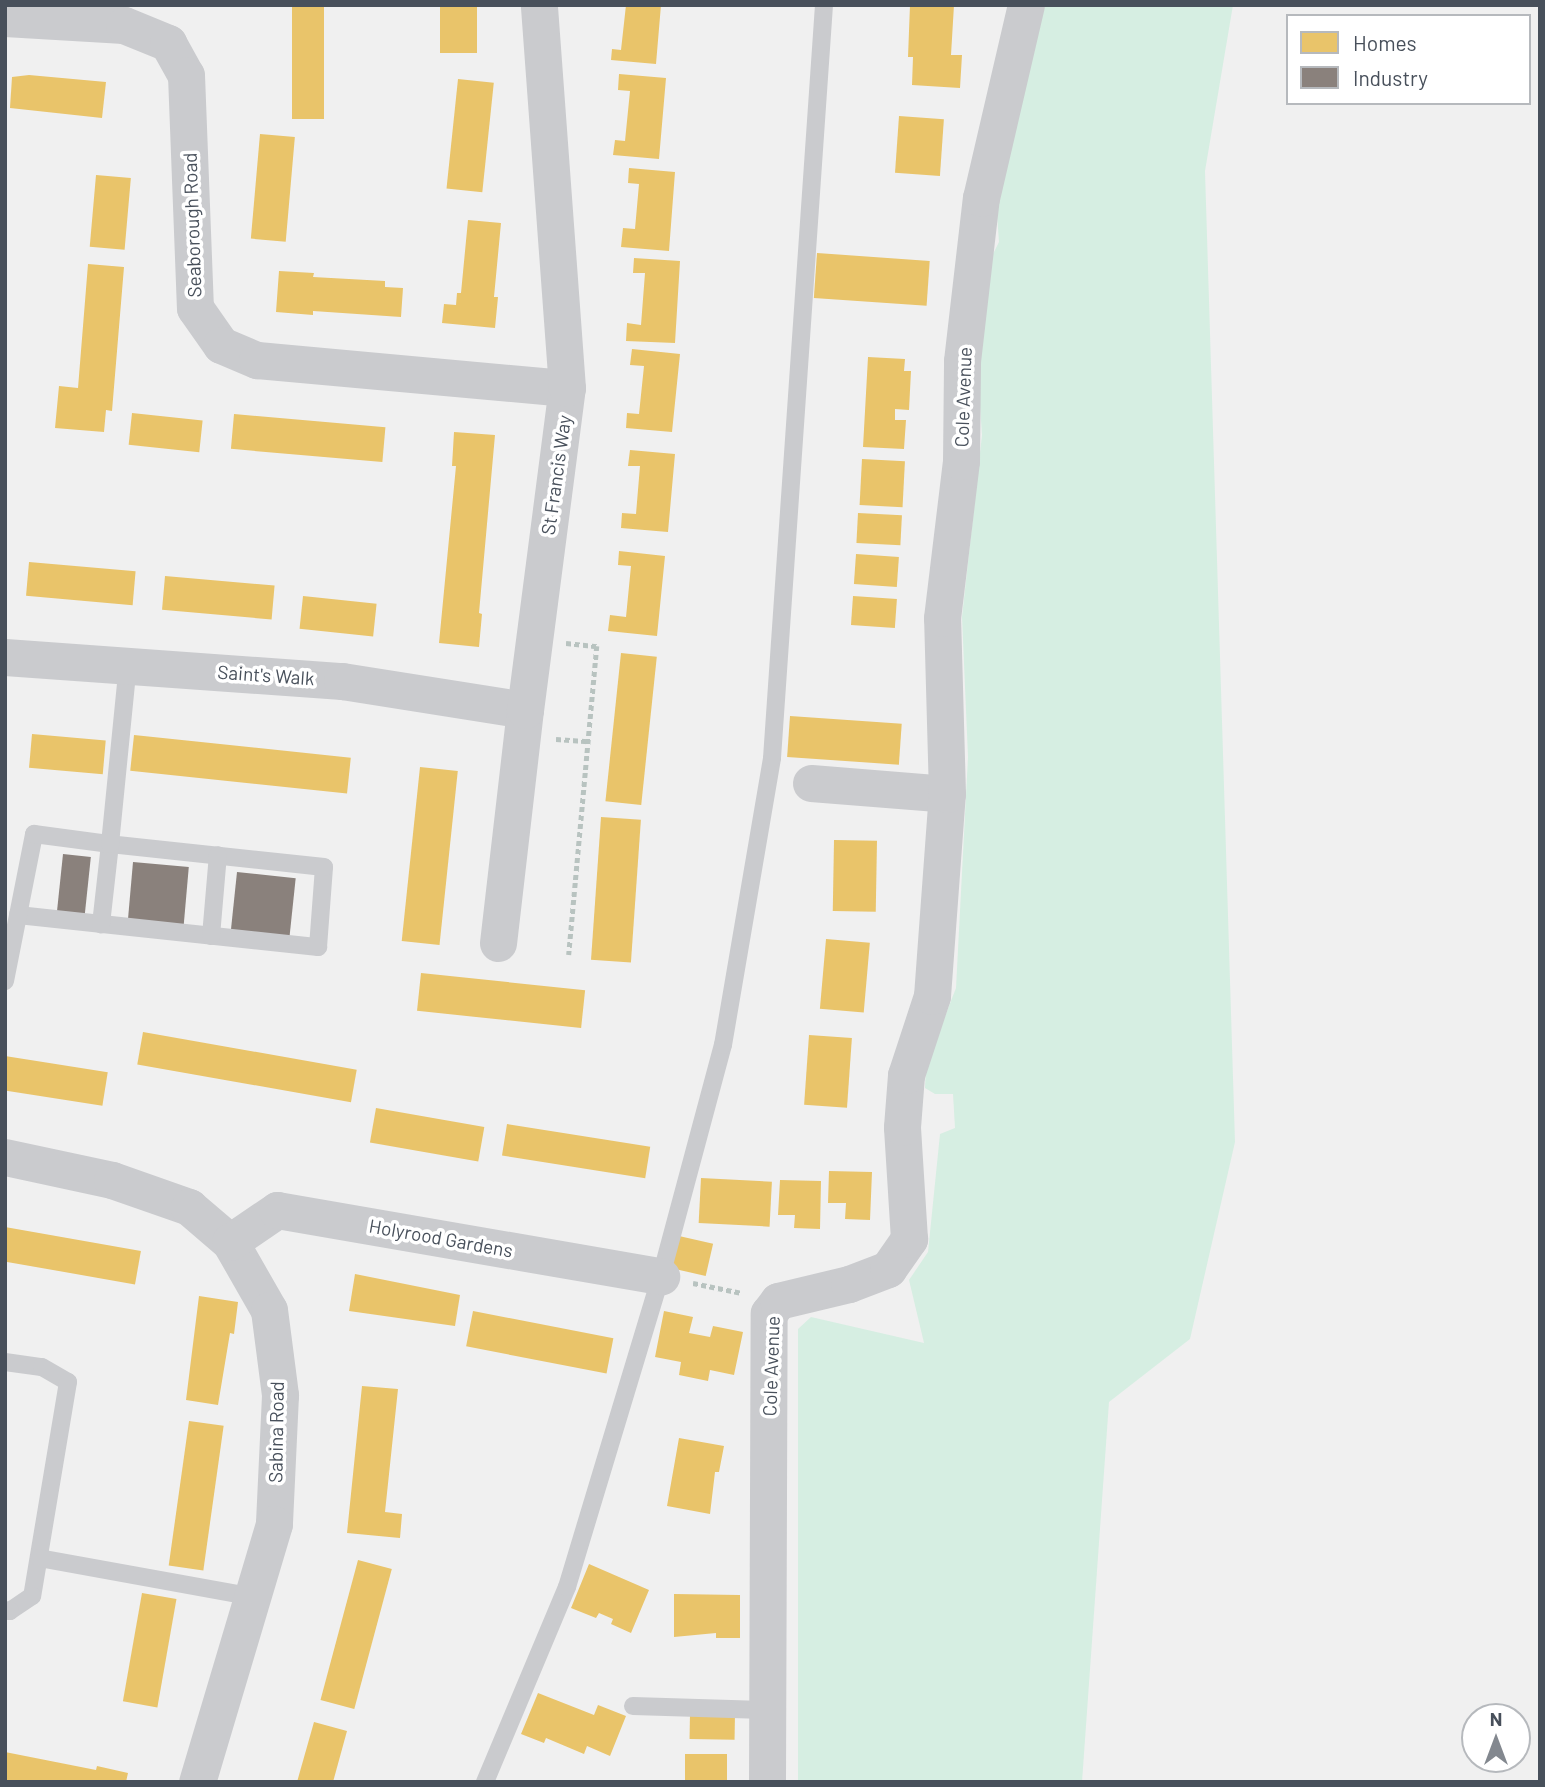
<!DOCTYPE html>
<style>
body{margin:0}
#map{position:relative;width:1545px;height:1787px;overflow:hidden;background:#f0f0f0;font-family:Barlow,sans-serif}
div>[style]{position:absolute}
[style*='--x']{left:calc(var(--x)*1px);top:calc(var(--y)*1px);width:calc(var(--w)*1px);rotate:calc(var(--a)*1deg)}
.green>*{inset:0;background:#d6eee2}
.homes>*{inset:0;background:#e9c46a;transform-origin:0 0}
.industry>*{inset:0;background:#8a817c;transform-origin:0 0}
.path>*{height:4.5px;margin-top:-2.25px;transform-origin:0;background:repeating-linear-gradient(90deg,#b8c3c0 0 5px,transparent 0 8.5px)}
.service>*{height:18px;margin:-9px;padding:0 9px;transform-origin:9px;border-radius:9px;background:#cacbce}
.minor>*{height:37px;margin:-18.5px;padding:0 18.5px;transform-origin:18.5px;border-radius:18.5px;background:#cacbce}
span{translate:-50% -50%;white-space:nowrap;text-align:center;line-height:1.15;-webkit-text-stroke:7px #fff;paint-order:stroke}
.street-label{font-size:19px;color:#48505b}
.frame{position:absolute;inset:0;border:7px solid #48505b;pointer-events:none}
.legend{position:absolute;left:1286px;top:14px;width:245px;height:91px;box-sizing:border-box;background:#fff;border:2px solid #b6b9bd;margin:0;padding:9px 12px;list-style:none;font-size:21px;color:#48505b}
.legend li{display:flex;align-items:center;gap:14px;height:35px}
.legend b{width:35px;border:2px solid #b6b9bd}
.north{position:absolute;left:1461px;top:1703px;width:70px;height:70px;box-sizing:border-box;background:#fff;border:2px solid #b6b9bd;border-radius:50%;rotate:0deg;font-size:19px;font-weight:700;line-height:28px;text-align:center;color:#48505b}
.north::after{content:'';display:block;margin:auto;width:24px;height:32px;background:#83888f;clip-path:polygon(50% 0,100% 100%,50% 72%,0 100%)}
</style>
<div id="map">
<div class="green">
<div style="clip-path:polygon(1045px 5px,1233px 5px,1205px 171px,1235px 1142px,1190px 1339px,1109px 1402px,1082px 1782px,798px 1782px,798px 1329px,811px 1317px,924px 1343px,909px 1280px,928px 1252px,940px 1134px,955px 1128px,953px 1094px,935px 1094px,925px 1088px,926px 1065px,956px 988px,968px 757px,962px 617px,982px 435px,979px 391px,985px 270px,999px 242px,997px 214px,1015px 123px)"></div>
</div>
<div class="homes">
<div style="left:292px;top:5px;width:32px;height:114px"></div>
<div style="left:440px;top:5px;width:37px;height:48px"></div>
<div style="clip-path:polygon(626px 5px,661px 5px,656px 64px,611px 60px,612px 49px,621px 50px)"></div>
<div style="clip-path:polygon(910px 5px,954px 5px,951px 55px,962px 55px,960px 88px,912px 85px,913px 57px,908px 57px)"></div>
<div style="clip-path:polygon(619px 74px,666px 78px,659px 159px,613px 155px,615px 140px,625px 141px,630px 91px,618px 90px)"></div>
<div style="clip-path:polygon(29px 75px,106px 82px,102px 118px,10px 108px,12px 77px)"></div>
<div style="left:458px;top:79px;width:36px;height:110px;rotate:6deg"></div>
<div style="left:899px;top:116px;width:45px;height:57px;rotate:4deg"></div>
<div style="left:260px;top:134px;width:35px;height:105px;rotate:5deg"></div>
<div style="clip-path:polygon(629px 168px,675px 172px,669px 251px,621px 247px,623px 228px,635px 229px,639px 184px,628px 183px)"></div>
<div style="left:96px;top:175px;width:35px;height:72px;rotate:5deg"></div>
<div style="clip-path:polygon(468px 220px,501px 223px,494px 297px,498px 297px,495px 328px,442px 323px,444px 304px,456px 305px,457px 293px,461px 293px)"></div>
<div style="left:817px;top:253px;width:113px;height:45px;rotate:4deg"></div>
<div style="clip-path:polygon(634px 258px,680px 261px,675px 343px,626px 341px,627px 323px,641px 325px,645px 273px,633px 273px)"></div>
<div style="clip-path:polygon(88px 264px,124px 267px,112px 411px,106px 410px,104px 432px,55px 428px,59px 386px,78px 388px)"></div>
<div style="clip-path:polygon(279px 271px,314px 273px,313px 277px,385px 281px,385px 287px,403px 288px,401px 317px,313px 311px,313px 315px,276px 312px)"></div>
<div style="clip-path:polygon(632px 349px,680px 354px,672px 432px,626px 428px,627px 413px,639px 414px,644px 366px,630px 365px)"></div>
<div style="clip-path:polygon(868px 357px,905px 359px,904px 371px,911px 371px,909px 410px,895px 409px,895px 420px,906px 420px,904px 449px,863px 447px)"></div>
<div style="left:132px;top:413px;width:71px;height:32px;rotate:6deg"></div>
<div style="left:234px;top:414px;width:152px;height:35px;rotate:5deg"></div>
<div style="clip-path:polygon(454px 432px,495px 435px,479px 613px,482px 614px,479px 647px,439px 643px,456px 466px,452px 466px)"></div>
<div style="clip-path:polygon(630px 450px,675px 454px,668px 532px,621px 528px,622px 513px,636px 514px,640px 466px,628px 466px)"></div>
<div style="left:862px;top:459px;width:43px;height:46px;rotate:3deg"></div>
<div style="left:858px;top:513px;width:44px;height:30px;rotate:3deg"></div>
<div style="clip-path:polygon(619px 551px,665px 556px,657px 636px,608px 631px,610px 615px,626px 617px,631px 566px,618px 565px)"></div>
<div style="left:856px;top:554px;width:43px;height:30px;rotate:4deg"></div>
<div style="left:29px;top:562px;width:107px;height:34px;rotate:5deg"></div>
<div style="left:165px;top:576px;width:110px;height:34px;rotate:5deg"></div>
<div style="left:303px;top:596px;width:74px;height:33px;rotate:6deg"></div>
<div style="left:853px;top:596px;width:44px;height:29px;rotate:4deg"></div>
<div style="left:621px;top:653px;width:36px;height:149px;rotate:6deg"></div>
<div style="left:790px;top:716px;width:112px;height:41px;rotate:4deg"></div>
<div style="left:32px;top:734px;width:74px;height:34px;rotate:5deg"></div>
<div style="left:134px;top:735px;width:218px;height:36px;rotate:6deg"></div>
<div style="left:420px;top:767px;width:38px;height:175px;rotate:6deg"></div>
<div style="left:601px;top:817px;width:40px;height:143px;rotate:4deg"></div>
<div style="left:834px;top:840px;width:43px;height:71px;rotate:1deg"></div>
<div style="left:826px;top:939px;width:44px;height:70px;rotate:5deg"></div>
<div style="left:421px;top:973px;width:165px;height:38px;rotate:6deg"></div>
<div style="left:143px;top:1032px;width:217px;height:33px;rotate:10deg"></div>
<div style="left:809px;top:1035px;width:43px;height:70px;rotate:4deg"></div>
<div style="left:5px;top:1056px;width:104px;height:34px;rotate:9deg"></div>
<div style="left:376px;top:1108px;width:110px;height:35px;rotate:10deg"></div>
<div style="left:507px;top:1124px;width:145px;height:32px;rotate:9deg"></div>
<div style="clip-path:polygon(829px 1171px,872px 1172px,870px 1220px,845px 1219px,846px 1203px,828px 1203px)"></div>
<div style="left:701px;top:1178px;width:71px;height:45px;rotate:3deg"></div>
<div style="clip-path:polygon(780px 1180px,821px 1181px,820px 1229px,794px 1228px,795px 1215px,778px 1215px)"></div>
<div style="left:5px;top:1227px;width:138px;height:34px;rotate:10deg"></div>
<div style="left:679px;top:1236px;width:35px;height:33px;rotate:13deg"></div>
<div style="clip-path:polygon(355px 1274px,460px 1295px,455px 1326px,349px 1311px)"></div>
<div style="clip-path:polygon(199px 1296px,238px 1302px,234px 1334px,230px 1333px,218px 1405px,186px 1400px)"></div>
<div style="left:473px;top:1311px;width:143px;height:36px;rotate:11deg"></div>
<div style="clip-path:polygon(664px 1311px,693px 1317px,689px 1333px,710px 1337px,713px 1326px,743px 1332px,734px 1375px,710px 1370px,708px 1381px,679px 1375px,681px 1362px,655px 1357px)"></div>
<div style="clip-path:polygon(362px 1386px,398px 1389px,385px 1512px,402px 1514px,400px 1538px,347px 1533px)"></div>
<div style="left:189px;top:1421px;width:35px;height:146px;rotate:8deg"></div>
<div style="clip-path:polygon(679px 1438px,724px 1446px,719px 1472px,715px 1472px,710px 1514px,667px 1506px)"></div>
<div style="left:358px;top:1560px;width:35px;height:145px;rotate:15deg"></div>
<div style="clip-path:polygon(589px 1564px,649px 1590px,631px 1633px,611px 1624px,613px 1619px,599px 1613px,596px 1618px,571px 1608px)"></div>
<div style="left:142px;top:1593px;width:35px;height:110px;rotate:10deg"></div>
<div style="clip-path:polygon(674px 1594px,740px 1595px,740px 1638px,716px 1638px,716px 1633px,674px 1637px)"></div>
<div style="clip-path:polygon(538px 1693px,594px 1715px,598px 1705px,626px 1716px,610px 1756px,587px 1746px,584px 1754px,546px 1738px,544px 1743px,521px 1734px)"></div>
<div style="left:690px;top:1713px;width:45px;height:26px;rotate:1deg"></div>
<div style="clip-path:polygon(314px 1722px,347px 1731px,333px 1782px,297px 1782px)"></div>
<div style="clip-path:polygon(5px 1752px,96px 1770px,97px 1766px,128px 1773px,126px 1782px,5px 1782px)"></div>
<div style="left:685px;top:1754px;width:42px;height:26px"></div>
</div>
<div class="industry">
<div style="left:63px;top:854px;width:28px;height:59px;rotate:6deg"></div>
<div style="left:133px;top:862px;width:56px;height:59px;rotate:5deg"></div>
<div style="left:237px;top:872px;width:59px;height:59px;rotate:6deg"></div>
</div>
<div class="path">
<div style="--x:566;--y:643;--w:31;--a:6"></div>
<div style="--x:597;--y:646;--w:310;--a:95.2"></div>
<div style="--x:556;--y:739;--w:32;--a:4"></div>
<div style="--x:693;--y:1283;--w:50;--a:11.5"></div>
</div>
<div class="service">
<div style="--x:18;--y:915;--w:302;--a:6.1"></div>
<div style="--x:318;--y:947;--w:80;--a:-85.7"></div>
<div style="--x:324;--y:867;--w:215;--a:-173.9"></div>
<div style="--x:110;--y:844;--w:81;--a:96.4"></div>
<div style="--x:211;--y:936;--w:81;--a:-85.1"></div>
<div style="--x:5;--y:981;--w:150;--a:-78.8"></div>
<div style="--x:34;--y:834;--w:77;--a:7.5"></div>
<div style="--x:110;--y:844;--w:180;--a:-84.3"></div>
<div style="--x:5;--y:1362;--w:37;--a:8"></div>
<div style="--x:42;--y:1367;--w:30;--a:30"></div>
<div style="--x:68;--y:1382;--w:217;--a:99.5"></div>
<div style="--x:32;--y:1596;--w:27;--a:146"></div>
<div style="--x:10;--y:1611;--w:5;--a:-169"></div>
<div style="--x:39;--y:1558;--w:218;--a:10.3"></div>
<div style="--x:633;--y:1706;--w:134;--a:1.7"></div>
<div style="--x:485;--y:1782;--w:212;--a:-67.2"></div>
<div style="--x:567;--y:1587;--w:325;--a:-73.2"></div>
<div style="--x:661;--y:1276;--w:239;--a:-75"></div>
<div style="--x:723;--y:1045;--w:291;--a:-80.3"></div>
<div style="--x:772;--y:758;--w:755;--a:-86.05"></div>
</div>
<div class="minor">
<div style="--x:5;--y:18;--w:119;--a:3.4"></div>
<div style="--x:124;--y:25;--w:48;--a:22.2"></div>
<div style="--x:168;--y:43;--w:37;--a:61"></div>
<div style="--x:186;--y:75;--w:233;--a:87.8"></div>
<div style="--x:195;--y:308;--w:45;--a:54.9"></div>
<div style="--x:221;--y:345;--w:39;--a:23"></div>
<div style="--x:257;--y:360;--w:311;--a:5.2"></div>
<div style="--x:5;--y:657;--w:338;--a:4.1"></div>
<div style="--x:342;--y:681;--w:185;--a:9"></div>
<div style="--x:811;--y:783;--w:136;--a:4.6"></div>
<div style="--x:498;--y:943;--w:235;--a:-83.4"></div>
<div style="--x:525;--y:710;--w:325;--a:-82.6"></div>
<div style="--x:567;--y:388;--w:384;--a:-94.2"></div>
<div style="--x:5;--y:1157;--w:109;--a:12.1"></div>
<div style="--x:112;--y:1180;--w:82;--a:19.3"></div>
<div style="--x:189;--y:1207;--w:54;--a:40.5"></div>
<div style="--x:230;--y:1242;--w:78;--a:60.2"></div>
<div style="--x:269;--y:1310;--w:86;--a:82.6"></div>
<div style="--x:280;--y:1395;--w:129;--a:92.7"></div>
<div style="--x:274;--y:1524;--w:269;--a:106.6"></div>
<div style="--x:230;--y:1242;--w:57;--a:-34.2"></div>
<div style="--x:277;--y:1210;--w:390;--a:9.8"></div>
<div style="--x:767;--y:1782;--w:469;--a:-89.8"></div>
<div style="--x:769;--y:1313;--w:15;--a:-53"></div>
<div style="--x:778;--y:1301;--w:73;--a:-13.5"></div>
<div style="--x:849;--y:1284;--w:42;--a:-21"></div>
<div style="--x:888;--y:1269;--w:37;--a:-55"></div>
<div style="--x:909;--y:1239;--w:112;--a:-93.6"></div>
<div style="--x:902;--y:1127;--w:52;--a:-85.6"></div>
<div style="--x:906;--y:1075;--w:83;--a:-71.8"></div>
<div style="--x:932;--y:996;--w:203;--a:-85.8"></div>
<div style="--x:947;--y:794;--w:176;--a:-91.6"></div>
<div style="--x:942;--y:618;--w:158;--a:-83.1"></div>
<div style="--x:961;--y:461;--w:100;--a:-89.4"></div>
<div style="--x:962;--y:361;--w:164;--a:-83.4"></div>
<div style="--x:981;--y:198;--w:198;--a:-76.9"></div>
</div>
<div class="street-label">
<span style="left:192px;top:225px;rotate:-92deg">Seaborough Road</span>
<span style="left:963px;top:397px;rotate:-88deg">Cole Avenue</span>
<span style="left:556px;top:475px;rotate:-82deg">St Francis Way</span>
<span style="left:266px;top:675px;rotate:4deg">Saint's Walk</span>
<span style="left:441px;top:1238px;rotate:10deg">Holyrood Gardens</span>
<span style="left:771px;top:1366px;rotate:-88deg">Cole Avenue</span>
<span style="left:276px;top:1432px;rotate:-89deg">Sabina Road</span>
</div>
<div class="frame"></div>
<ul class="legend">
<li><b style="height:19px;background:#e9c46a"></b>Homes</li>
<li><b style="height:19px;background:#8a817c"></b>Industry</li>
</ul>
<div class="north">N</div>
</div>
